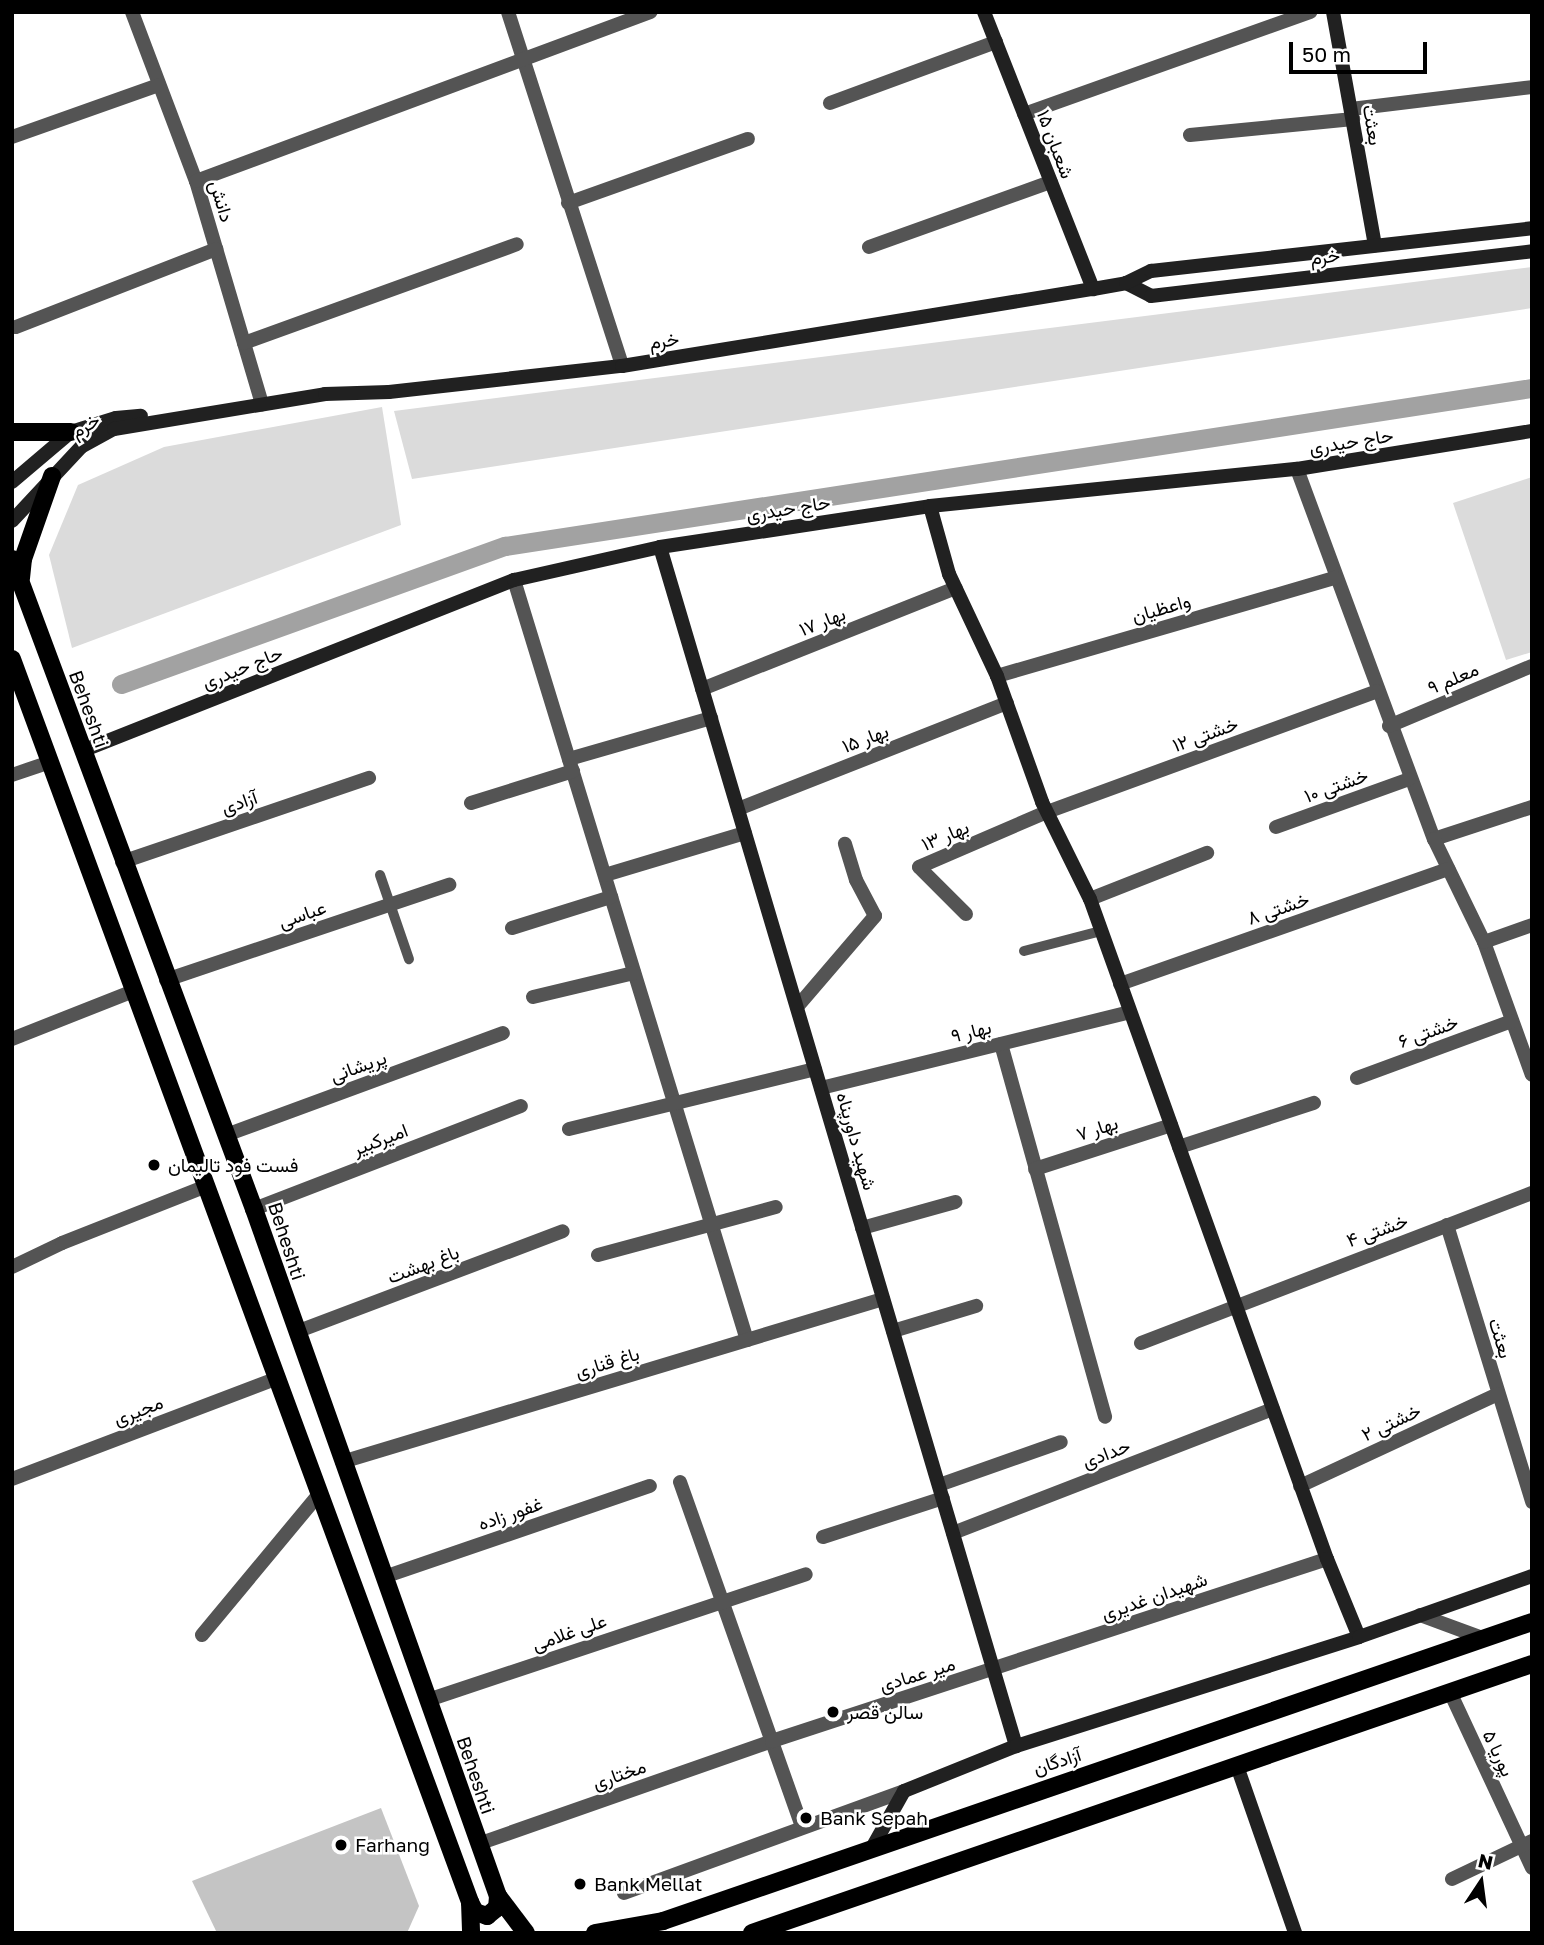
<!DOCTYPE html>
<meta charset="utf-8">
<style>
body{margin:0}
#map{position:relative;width:1544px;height:1945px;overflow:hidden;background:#fff;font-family:"Golos Text",Vazirmatn,sans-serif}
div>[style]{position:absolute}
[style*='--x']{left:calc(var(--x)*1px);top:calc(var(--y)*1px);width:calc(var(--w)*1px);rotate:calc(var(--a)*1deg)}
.green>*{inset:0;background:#dbdbdb}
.canal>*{height:19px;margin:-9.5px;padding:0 9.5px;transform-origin:9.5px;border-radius:9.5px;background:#a2a2a2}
.building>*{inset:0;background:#c4c4c4}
.lane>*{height:10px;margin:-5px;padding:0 5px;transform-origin:5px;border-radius:5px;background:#545454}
.street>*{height:14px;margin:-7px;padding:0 7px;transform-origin:7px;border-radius:7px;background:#545454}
.secondary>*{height:14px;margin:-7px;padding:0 7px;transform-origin:7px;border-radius:7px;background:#212121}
.primary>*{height:18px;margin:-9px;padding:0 9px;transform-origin:9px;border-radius:9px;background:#000}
.dots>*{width:19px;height:19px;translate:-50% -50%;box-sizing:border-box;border:4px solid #fff;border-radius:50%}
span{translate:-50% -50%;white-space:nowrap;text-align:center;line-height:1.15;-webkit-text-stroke:5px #fff;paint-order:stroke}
.street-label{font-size:19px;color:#000}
.poi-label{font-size:19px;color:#000}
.left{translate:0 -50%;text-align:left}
.frame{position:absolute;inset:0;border:14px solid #000;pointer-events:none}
.north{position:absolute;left:1446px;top:1847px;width:70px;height:70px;-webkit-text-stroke:5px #fff;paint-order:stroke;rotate:13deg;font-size:19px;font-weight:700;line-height:28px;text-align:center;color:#000}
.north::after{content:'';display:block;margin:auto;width:24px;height:32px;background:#000;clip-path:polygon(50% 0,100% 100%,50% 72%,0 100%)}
.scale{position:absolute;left:1289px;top:42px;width:138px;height:32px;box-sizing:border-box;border:4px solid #000;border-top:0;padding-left:9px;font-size:21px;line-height:24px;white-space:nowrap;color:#000;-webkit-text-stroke:5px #fff;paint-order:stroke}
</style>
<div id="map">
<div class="green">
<div style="clip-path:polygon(1532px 267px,1532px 308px,412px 479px,394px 411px)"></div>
<div style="clip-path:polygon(382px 407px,401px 525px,72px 648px,49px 555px,78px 485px,164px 447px)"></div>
<div style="clip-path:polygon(1532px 477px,1532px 652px,1506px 660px,1453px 503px)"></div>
</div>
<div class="canal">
<div style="--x:121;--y:684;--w:408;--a:-19.8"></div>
<div style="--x:505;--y:546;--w:1039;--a:-8.75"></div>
</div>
<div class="building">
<div style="clip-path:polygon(381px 1808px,419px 1906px,407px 1933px,217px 1933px,192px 1881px)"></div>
</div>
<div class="lane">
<div style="--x:380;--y:875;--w:89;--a:71"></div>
<div style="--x:1024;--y:951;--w:80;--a:-14.6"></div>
</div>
<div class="street">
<div style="--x:132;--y:12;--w:181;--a:69.3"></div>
<div style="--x:196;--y:181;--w:233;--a:73.5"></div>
<div style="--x:508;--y:12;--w:372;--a:72.1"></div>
<div style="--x:830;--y:103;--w:177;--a:-20.2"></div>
<div style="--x:1351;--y:109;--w:182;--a:-6.9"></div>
<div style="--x:1024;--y:114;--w:304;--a:-19.6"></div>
<div style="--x:1190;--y:135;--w:164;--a:-5.6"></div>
<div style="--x:12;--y:137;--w:156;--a:-19.5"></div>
<div style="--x:196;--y:181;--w:485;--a:-20.4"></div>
<div style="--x:568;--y:203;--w:191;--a:-19.6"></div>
<div style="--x:869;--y:247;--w:193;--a:-19.7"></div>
<div style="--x:16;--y:327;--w:215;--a:-21.3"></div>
<div style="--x:244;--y:343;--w:290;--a:-19.9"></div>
<div style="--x:1297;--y:469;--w:395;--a:69.7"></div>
<div style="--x:514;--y:580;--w:795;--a:72.96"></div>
<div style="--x:997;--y:676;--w:352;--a:-16.2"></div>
<div style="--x:702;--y:689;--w:273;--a:-21.7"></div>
<div style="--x:1389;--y:726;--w:155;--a:-22.8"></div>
<div style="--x:569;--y:759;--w:148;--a:-16.1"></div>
<div style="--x:12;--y:775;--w:40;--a:-18.9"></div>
<div style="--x:471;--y:803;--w:107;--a:-17.4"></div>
<div style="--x:1532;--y:807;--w:103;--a:161.9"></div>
<div style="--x:1434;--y:839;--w:114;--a:64.1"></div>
<div style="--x:1484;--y:942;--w:141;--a:70.2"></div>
<div style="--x:738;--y:809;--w:289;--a:-21.5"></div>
<div style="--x:1276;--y:827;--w:141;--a:-19.8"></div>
<div style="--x:122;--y:862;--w:261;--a:-18.8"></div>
<div style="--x:605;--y:875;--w:146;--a:-16.7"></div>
<div style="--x:1090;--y:899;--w:126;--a:-21.5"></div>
<div style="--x:966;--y:914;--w:66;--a:-135"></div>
<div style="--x:919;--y:867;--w:139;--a:-23.3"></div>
<div style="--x:1047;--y:812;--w:351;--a:-20.1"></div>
<div style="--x:512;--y:928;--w:104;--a:-17.4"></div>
<div style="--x:1484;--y:942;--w:51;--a:-19.5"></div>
<div style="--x:166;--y:980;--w:299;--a:-18.6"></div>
<div style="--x:1120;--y:984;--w:348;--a:-19.3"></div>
<div style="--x:533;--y:997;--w:104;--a:-13.4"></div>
<div style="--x:797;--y:1007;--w:120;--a:-49.4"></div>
<div style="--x:875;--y:916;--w:41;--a:-117.8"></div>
<div style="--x:856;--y:880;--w:38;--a:-107"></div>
<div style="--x:12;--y:1039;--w:130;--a:-21.6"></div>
<div style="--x:1001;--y:1044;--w:387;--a:74.4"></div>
<div style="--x:1357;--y:1078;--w:165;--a:-20.2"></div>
<div style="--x:821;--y:1088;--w:318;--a:-13.8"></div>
<div style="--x:569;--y:1129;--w:253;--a:-13.7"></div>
<div style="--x:226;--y:1135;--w:295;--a:-20.2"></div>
<div style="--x:1179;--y:1147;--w:142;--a:-18.1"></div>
<div style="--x:1035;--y:1169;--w:143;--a:-17.9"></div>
<div style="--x:254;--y:1209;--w:286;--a:-21.1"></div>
<div style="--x:1447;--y:1225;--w:290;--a:72.9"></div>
<div style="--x:862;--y:1228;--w:97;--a:-15.6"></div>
<div style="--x:598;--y:1255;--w:184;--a:-15.1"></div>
<div style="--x:12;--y:1267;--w:55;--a:-25.6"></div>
<div style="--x:62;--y:1243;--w:156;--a:-21.5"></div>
<div style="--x:893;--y:1331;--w:87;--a:-16.8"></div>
<div style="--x:296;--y:1332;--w:285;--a:-20.7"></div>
<div style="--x:1141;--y:1343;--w:419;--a:-21"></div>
<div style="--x:342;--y:1462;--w:565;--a:-16.77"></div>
<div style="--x:12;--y:1479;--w:285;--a:-20.8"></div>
<div style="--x:680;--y:1482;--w:365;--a:70.5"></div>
<div style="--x:939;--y:1485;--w:129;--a:-19.4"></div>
<div style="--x:1300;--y:1486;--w:218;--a:-24.9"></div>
<div style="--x:953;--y:1533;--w:343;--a:-21.2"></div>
<div style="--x:823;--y:1537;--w:126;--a:-18"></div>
<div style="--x:384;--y:1577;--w:281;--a:-18.9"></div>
<div style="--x:1420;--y:1615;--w:69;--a:20.3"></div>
<div style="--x:202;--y:1635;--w:185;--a:-50.3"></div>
<div style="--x:1450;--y:1692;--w:194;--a:65"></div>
<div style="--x:428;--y:1700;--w:398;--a:-18.4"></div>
<div style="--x:478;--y:1844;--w:312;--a:-19.3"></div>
<div style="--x:772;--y:1741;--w:584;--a:-18.16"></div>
<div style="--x:1452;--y:1879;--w:89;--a:-25.4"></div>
<div style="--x:624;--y:1893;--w:298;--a:-20"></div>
</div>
<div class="secondary">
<div style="--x:984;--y:12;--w:298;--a:68.5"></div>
<div style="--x:1333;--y:12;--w:237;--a:79.8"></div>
<div style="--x:1126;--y:283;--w:28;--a:27"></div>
<div style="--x:1151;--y:296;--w:384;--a:-6.7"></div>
<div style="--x:12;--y:482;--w:77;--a:-40.3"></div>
<div style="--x:71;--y:432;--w:47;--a:-17.3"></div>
<div style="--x:116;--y:418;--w:25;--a:-5"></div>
<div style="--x:930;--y:506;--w:71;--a:74.4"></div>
<div style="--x:949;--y:574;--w:113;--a:64.8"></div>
<div style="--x:997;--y:676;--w:134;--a:70.3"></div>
<div style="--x:1042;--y:802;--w:108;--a:63.7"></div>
<div style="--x:1090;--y:899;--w:701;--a:70.25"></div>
<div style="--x:1327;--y:1559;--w:84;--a:67.7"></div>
<div style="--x:12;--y:521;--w:101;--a:-47"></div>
<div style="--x:81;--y:447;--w:38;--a:-29"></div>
<div style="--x:114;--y:429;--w:214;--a:-9.4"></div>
<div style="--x:325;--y:394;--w:64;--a:-1.8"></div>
<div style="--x:389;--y:392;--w:234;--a:-6.4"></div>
<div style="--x:622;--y:366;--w:477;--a:-9.3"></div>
<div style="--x:1093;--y:289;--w:34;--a:-10"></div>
<div style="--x:1126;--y:283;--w:28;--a:-26"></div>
<div style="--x:1151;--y:271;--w:383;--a:-6.4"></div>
<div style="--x:660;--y:547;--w:1251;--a:73.46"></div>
<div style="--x:82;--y:751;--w:465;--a:-21.6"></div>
<div style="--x:514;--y:580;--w:150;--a:-12.7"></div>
<div style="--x:660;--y:547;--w:273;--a:-8.6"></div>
<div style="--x:930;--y:506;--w:369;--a:-5.8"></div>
<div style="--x:1297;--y:469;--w:238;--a:-9.2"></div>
<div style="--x:1237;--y:1766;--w:177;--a:70.8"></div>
<div style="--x:872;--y:1848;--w:65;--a:-60.7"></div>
<div style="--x:904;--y:1791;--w:121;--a:-21.9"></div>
<div style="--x:1016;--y:1746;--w:360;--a:-17.6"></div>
<div style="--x:1359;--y:1637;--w:183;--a:-19.4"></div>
</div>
<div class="primary">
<div style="--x:12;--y:432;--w:59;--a:0"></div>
<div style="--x:12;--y:559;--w:694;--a:69.58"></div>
<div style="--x:254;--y:1209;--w:729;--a:70.45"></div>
<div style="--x:498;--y:1896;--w:46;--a:52.9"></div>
<div style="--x:21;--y:578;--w:19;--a:-84"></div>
<div style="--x:23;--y:559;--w:88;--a:-70.7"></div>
<div style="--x:12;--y:659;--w:1325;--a:69.77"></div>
<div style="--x:470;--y:1902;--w:31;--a:88"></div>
<div style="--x:470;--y:1902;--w:11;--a:63"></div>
<div style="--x:475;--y:1912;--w:13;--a:18"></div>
<div style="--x:487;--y:1916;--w:13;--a:-39"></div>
<div style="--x:497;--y:1908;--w:12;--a:-85"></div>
<div style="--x:595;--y:1933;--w:69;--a:-10"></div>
<div style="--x:663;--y:1921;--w:919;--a:-18.99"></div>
<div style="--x:752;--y:1933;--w:825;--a:-19.03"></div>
</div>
<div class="dots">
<div style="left:154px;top:1165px;background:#000"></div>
<div style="left:833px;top:1712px;background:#000"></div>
<div style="left:806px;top:1818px;background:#000"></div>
<div style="left:341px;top:1845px;background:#000"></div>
<div style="left:580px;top:1884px;background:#000"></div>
</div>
<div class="street-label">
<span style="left:1373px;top:125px;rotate:80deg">بعثت</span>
<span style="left:1056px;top:144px;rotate:69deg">۱۵ شعبان</span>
<span style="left:222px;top:201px;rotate:73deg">دانش</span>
<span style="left:1325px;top:256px;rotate:-7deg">خرم</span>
<span style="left:664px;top:340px;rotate:-9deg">خرم</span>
<span style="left:85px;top:425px;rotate:-31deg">خرم</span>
<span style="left:1351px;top:441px;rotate:-9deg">حاج حیدری</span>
<span style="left:788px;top:508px;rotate:-9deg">حاج حیدری</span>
<span style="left:1161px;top:608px;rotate:-16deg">واعظیان</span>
<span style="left:822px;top:621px;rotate:-22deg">بهار ۱۷</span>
<span style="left:242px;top:667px;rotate:-22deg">حاج حیدری</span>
<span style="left:1453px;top:678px;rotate:-23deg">معلم ۹</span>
<span style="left:89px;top:709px;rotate:70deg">Beheshti</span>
<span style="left:1205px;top:734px;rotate:-20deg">خشتی ۱۲</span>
<span style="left:865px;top:738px;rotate:-21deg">بهار ۱۵</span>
<span style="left:1336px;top:785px;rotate:-20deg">خشتی ۱۰</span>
<span style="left:239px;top:802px;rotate:-19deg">آزادی</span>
<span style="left:945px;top:835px;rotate:-23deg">بهار ۱۳</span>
<span style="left:1278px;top:908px;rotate:-19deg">خشتی ۸</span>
<span style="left:302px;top:914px;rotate:-19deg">عباسی</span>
<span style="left:971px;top:1031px;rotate:-14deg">بهار ۹</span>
<span style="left:1428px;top:1031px;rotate:-20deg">خشتی ۶</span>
<span style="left:358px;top:1066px;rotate:-20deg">پریشانی</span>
<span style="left:1097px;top:1128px;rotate:-18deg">بهار ۷</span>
<span style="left:380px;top:1139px;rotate:-21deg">امیرکبیر</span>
<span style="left:857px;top:1141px;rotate:74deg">شهید داورپناه</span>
<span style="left:1377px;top:1230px;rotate:-20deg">خشتی ۴</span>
<span style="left:287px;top:1241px;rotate:72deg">Beheshti</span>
<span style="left:423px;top:1264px;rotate:-21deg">باغ بهشت</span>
<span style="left:1501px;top:1338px;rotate:73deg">بعثت</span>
<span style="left:607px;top:1362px;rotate:-17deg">باغ قناری</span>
<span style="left:138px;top:1410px;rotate:-21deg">مجیری</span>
<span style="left:1391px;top:1422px;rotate:-25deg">خشتی ۲</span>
<span style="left:1106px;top:1453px;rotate:-21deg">حدادی</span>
<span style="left:510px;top:1513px;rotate:-19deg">غفور زاده</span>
<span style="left:1154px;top:1596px;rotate:-19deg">شهیدان غدیری</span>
<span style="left:569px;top:1632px;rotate:-19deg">علی غلامی</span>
<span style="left:917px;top:1674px;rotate:-17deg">میر عمادی</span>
<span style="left:1499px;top:1753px;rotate:65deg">پوریا ۵</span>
<span style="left:1057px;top:1761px;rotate:-18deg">آزادگان</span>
<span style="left:619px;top:1774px;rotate:-19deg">مختاری</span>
<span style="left:476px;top:1775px;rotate:71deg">Beheshti</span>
</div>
<div class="poi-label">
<span class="left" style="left:168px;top:1165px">فست فود تالیمان</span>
<span class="left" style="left:847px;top:1712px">سالن قصر</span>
<span class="left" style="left:820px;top:1818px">Bank Sepah</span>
<span class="left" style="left:355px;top:1845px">Farhang</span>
<span class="left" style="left:594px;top:1884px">Bank Mellat</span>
</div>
<div class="frame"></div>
<div class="north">N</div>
<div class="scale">50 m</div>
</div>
